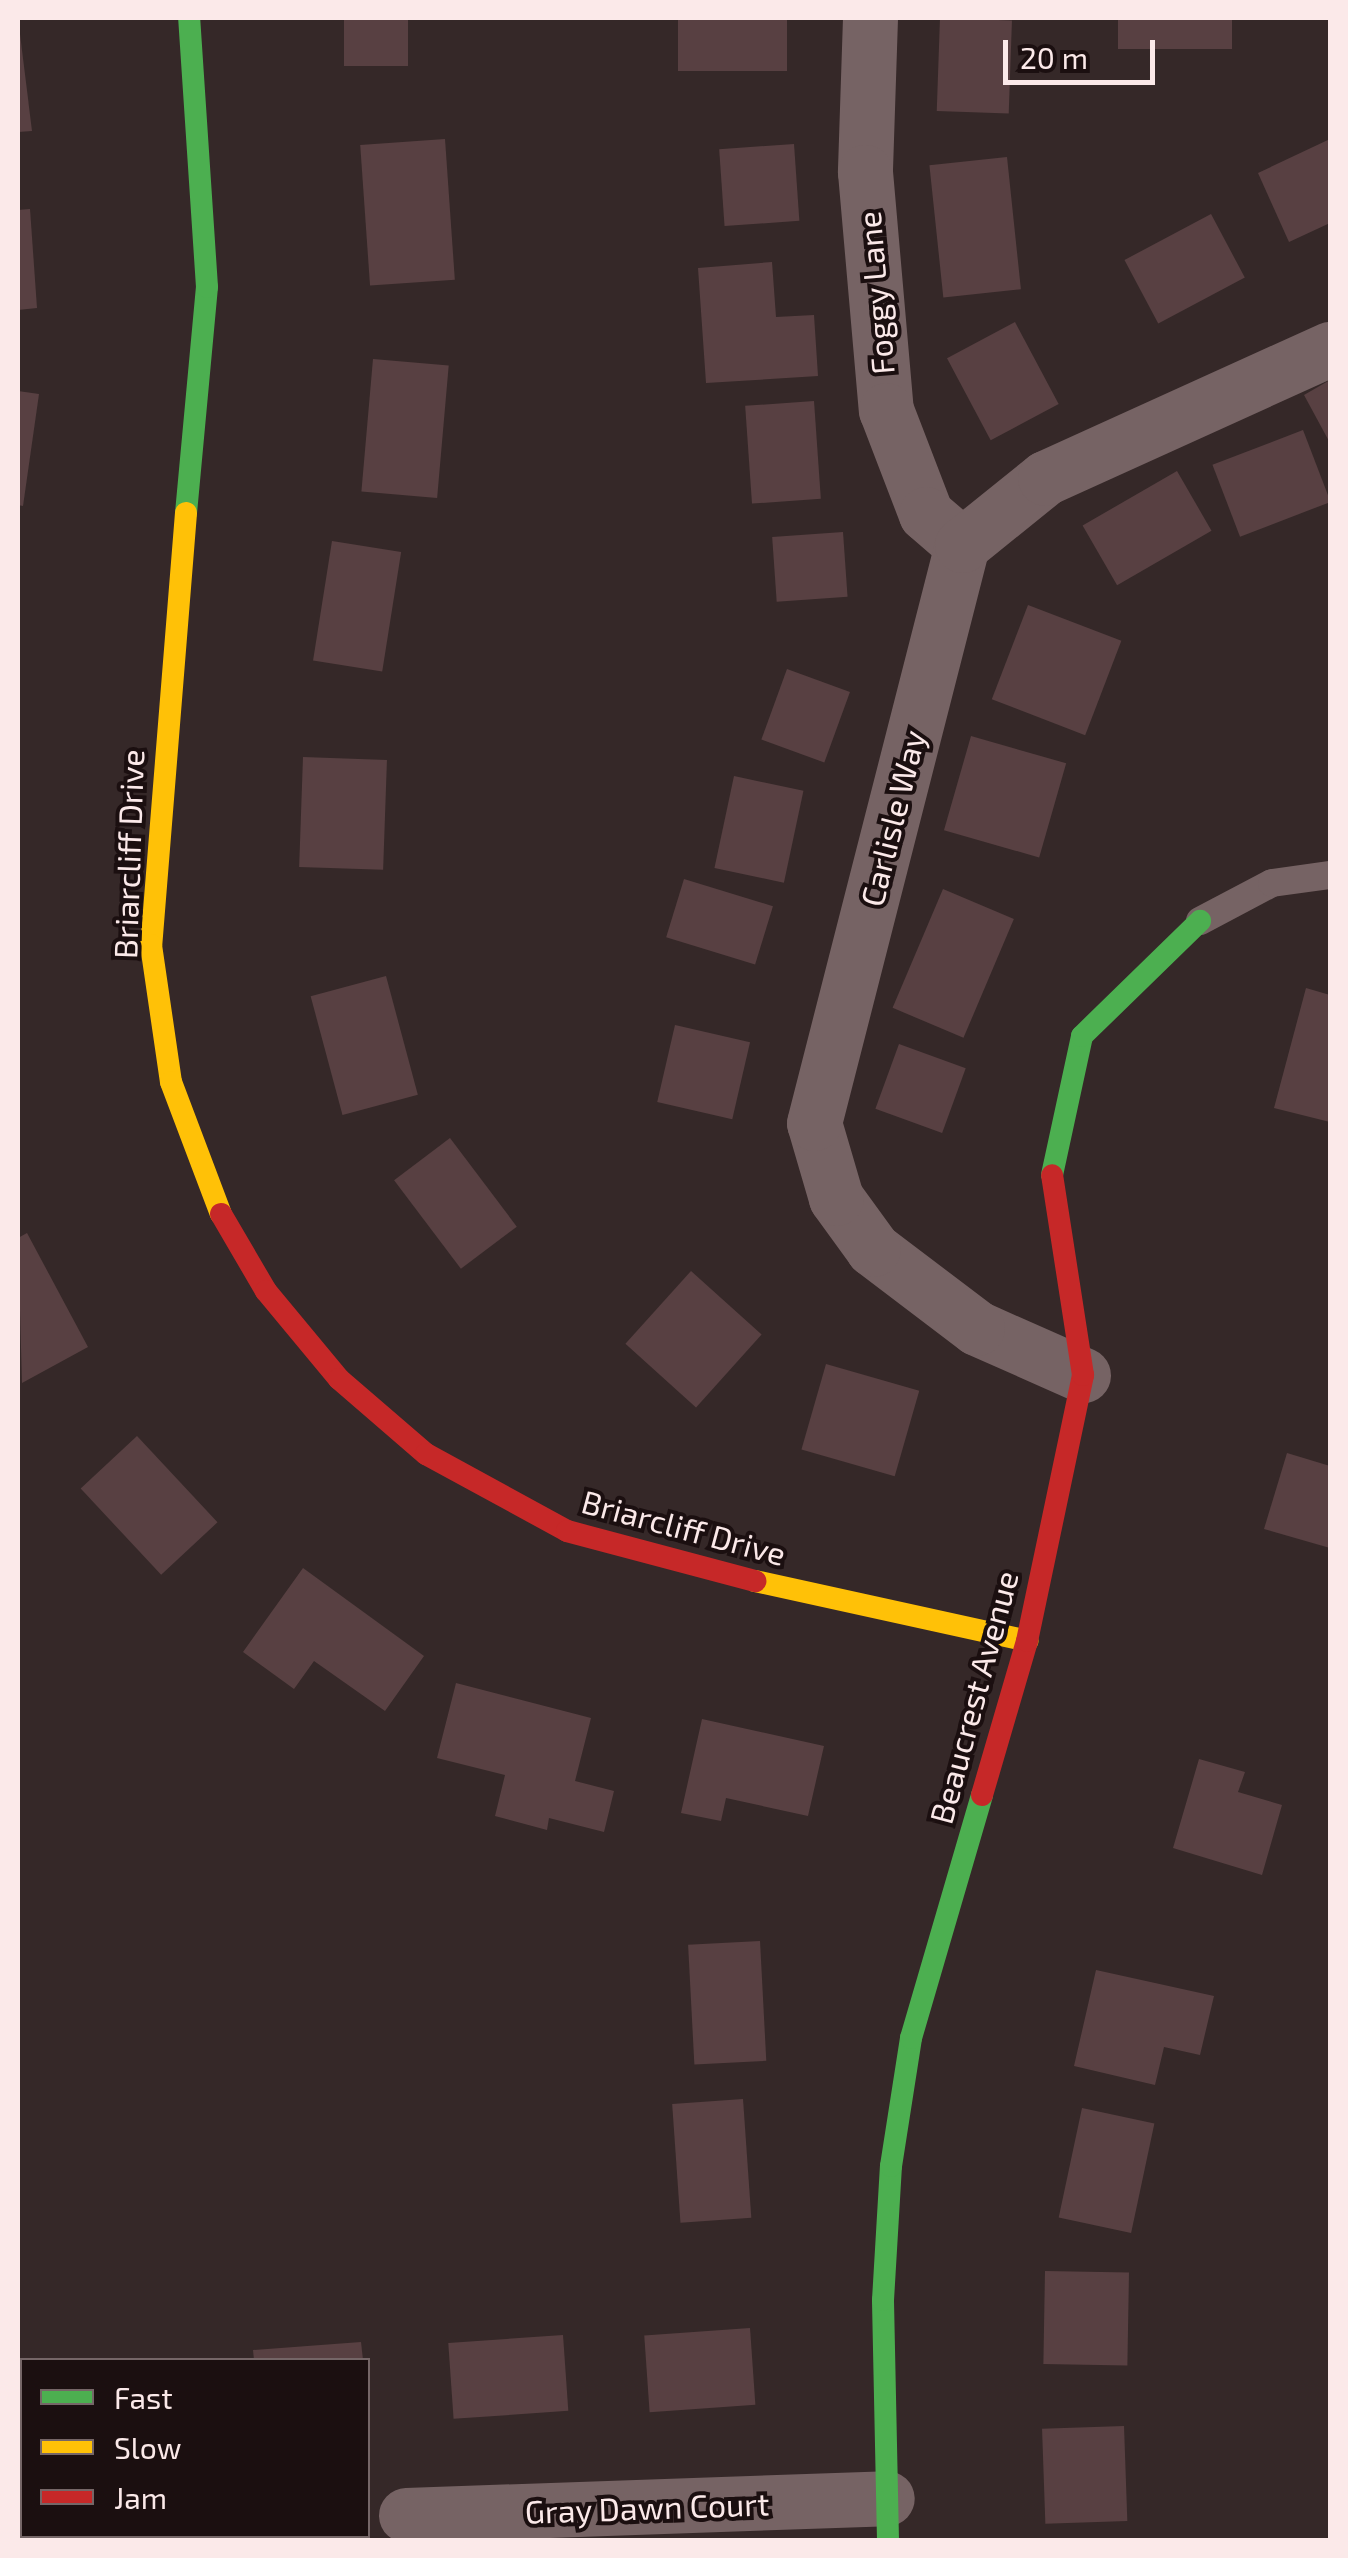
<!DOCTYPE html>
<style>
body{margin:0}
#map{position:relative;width:1348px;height:2558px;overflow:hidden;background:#352828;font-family:"Exo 2",sans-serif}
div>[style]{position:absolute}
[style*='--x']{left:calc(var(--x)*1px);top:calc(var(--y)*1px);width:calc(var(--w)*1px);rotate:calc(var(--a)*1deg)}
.building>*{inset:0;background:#584042;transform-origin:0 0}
.lane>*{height:28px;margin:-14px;padding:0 14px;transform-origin:14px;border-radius:14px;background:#766364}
.street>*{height:55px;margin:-27.5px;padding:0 27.5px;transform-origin:27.5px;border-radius:27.5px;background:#766364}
.fast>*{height:22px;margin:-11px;padding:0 11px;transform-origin:11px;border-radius:11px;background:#4caf50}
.slow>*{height:22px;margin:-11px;padding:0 11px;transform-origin:11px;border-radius:11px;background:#ffc107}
.jam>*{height:22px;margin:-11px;padding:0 11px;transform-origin:11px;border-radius:11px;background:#c62828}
span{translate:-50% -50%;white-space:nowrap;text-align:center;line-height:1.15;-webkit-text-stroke:8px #1b0f10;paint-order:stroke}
.street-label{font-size:32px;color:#fbe9e9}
.frame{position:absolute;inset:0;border:20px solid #fbe9e9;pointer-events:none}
.legend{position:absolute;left:20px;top:2358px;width:350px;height:180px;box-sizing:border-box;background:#1b0f10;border:2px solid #756667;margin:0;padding:12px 18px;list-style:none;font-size:30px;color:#fbe9e9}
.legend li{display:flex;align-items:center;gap:20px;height:50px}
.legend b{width:50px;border:2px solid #756667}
.scale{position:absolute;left:1003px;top:40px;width:152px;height:45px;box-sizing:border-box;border:5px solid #fbe9e9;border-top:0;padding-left:12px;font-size:30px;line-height:35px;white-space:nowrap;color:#fbe9e9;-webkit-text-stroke:8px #1b0f10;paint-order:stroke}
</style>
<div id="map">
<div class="building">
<div style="clip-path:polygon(18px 18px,32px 131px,18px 132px)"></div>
<div style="left:344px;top:18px;width:64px;height:48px"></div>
<div style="left:678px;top:18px;width:109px;height:53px"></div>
<div style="left:940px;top:18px;width:72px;height:93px;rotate:2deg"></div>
<div style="left:1118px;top:18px;width:114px;height:31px"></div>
<div style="left:445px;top:139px;width:141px;height:85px;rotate:86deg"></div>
<div style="clip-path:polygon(1330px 139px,1330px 223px,1289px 242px,1258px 173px)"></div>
<div style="left:794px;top:144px;width:77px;height:75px;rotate:86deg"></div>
<div style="left:1007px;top:157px;width:133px;height:78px;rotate:84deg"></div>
<div style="clip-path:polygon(30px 209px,37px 308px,18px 310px,18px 210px)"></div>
<div style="left:1211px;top:214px;width:72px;height:98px;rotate:62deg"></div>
<div style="clip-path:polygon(772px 262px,776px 317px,814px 315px,818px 376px,706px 383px,698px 268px)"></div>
<div style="left:1015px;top:322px;width:93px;height:77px;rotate:62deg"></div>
<div style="left:373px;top:359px;width:76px;height:133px;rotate:5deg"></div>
<div style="clip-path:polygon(1330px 380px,1330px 443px,1304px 395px)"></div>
<div style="clip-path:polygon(18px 391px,39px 394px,23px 506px,18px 505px)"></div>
<div style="left:814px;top:401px;width:98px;height:69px;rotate:86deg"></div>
<div style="left:1303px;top:430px;width:77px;height:97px;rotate:69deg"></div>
<div style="left:1177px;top:471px;width:69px;height:109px;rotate:60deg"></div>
<div style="left:843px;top:532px;width:65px;height:71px;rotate:86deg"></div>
<div style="left:332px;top:541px;width:70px;height:121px;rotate:9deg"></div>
<div style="left:1028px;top:605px;width:100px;height:101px;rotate:21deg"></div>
<div style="left:787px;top:669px;width:67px;height:75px;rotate:20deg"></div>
<div style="left:971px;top:736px;width:99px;height:98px;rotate:16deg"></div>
<div style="left:303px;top:757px;width:84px;height:110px;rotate:2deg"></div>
<div style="left:734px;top:776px;width:71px;height:94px;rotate:12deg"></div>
<div style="left:684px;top:879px;width:93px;height:61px;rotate:17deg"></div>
<div style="left:943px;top:889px;width:77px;height:129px;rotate:23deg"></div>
<div style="left:386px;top:976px;width:123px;height:78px;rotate:75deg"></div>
<div style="clip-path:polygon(1306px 988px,1330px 995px,1330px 1122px,1274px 1108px)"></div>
<div style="left:675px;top:1025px;width:77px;height:79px;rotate:13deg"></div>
<div style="left:899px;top:1044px;width:71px;height:69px;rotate:20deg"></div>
<div style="left:450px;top:1138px;width:111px;height:70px;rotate:53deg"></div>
<div style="clip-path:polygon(27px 1233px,88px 1347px,22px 1383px,18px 1238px)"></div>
<div style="left:691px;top:1271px;width:95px;height:98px;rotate:42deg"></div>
<div style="left:826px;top:1364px;width:97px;height:89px;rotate:16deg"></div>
<div style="left:137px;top:1436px;width:118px;height:77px;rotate:47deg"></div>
<div style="clip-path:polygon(1287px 1453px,1330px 1466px,1330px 1548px,1264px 1529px)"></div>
<div style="clip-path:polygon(303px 1568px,424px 1656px,385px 1711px,314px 1661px,294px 1689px,243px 1652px)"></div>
<div style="clip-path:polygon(456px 1683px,591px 1718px,575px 1781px,614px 1791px,604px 1832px,549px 1818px,547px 1830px,495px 1816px,505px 1775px,437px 1758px)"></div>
<div style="clip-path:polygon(702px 1719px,824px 1746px,808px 1816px,726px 1798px,721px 1821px,681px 1813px)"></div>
<div style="clip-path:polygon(1199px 1759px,1245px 1772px,1238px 1792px,1282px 1805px,1262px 1875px,1173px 1848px)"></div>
<div style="left:760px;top:1941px;width:120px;height:72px;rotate:87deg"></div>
<div style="clip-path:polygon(1096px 1970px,1214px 1996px,1200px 2055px,1164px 2047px,1155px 2085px,1074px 2066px)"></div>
<div style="left:743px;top:2099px;width:119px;height:71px;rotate:86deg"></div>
<div style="left:1082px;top:2108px;width:74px;height:112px;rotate:12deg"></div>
<div style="left:1045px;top:2271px;width:84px;height:93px;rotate:1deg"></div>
<div style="left:750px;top:2328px;width:77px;height:106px;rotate:86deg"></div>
<div style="left:563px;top:2335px;width:76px;height:115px;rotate:86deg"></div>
<div style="clip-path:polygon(361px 2342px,363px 2360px,254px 2360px,253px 2350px)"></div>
<div style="left:1124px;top:2426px;width:95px;height:82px;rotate:88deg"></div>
</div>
<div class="lane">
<div style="--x:1200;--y:921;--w:81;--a:-27.8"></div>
<div style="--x:1272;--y:883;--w:59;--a:-7.9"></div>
</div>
<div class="street">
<div style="--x:870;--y:18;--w:154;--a:91.9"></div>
<div style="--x:865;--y:172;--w:239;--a:85"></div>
<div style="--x:886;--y:410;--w:111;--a:69"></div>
<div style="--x:926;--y:514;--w:48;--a:40.7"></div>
<div style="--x:1083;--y:1375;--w:116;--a:-156.1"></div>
<div style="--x:977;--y:1328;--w:131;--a:-142.8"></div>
<div style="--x:873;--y:1249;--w:63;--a:-126"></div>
<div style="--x:836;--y:1198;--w:78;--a:-106.3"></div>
<div style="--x:814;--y:1123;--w:597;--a:-75.64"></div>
<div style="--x:962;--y:545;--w:107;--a:-38.9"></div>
<div style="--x:1045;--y:478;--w:313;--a:-24.4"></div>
<div style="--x:406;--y:2515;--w:481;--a:-2"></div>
</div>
<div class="fast">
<div style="--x:186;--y:513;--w:227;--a:-84.7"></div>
<div style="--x:207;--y:287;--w:270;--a:-93.8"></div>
<div style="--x:1052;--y:1175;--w:142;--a:-77.8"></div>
<div style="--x:1082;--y:1036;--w:165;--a:-44.3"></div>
<div style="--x:888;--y:2540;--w:240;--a:-91.2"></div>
<div style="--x:883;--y:2300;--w:134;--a:-86.6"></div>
<div style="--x:891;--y:2166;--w:130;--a:-81.1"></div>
<div style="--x:911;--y:2038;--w:253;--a:-73.7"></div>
</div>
<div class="slow">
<div style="--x:186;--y:513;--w:433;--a:94.6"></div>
<div style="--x:151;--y:945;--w:138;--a:81.7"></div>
<div style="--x:171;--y:1082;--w:141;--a:69.3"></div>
<div style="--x:755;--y:1581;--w:279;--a:12.4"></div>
</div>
<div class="jam">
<div style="--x:221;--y:1214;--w:89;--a:59.7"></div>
<div style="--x:266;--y:1291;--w:114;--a:50.3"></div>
<div style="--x:339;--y:1379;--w:115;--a:40.8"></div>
<div style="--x:426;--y:1454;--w:161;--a:28.6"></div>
<div style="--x:567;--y:1531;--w:195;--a:14.9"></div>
<div style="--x:982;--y:1795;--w:160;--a:-73.7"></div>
<div style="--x:1027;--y:1641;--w:272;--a:-78.1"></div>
<div style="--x:1083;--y:1375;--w:202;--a:-98.8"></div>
</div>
<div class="street-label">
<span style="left:875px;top:293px;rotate:-95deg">Foggy Lane</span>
<span style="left:892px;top:818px;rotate:-76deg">Carlisle Way</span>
<span style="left:128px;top:854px;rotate:-88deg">Briarcliff Drive</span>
<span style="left:684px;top:1527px;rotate:15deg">Briarcliff Drive</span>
<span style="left:973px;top:1697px;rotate:-75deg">Beaucrest Avenue</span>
<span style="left:647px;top:2507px;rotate:-2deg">Gray Dawn Court</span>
</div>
<div class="frame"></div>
<ul class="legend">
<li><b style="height:12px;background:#4caf50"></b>Fast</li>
<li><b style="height:12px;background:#ffc107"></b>Slow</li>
<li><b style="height:12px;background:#c62828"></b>Jam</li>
</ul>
<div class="scale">20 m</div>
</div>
